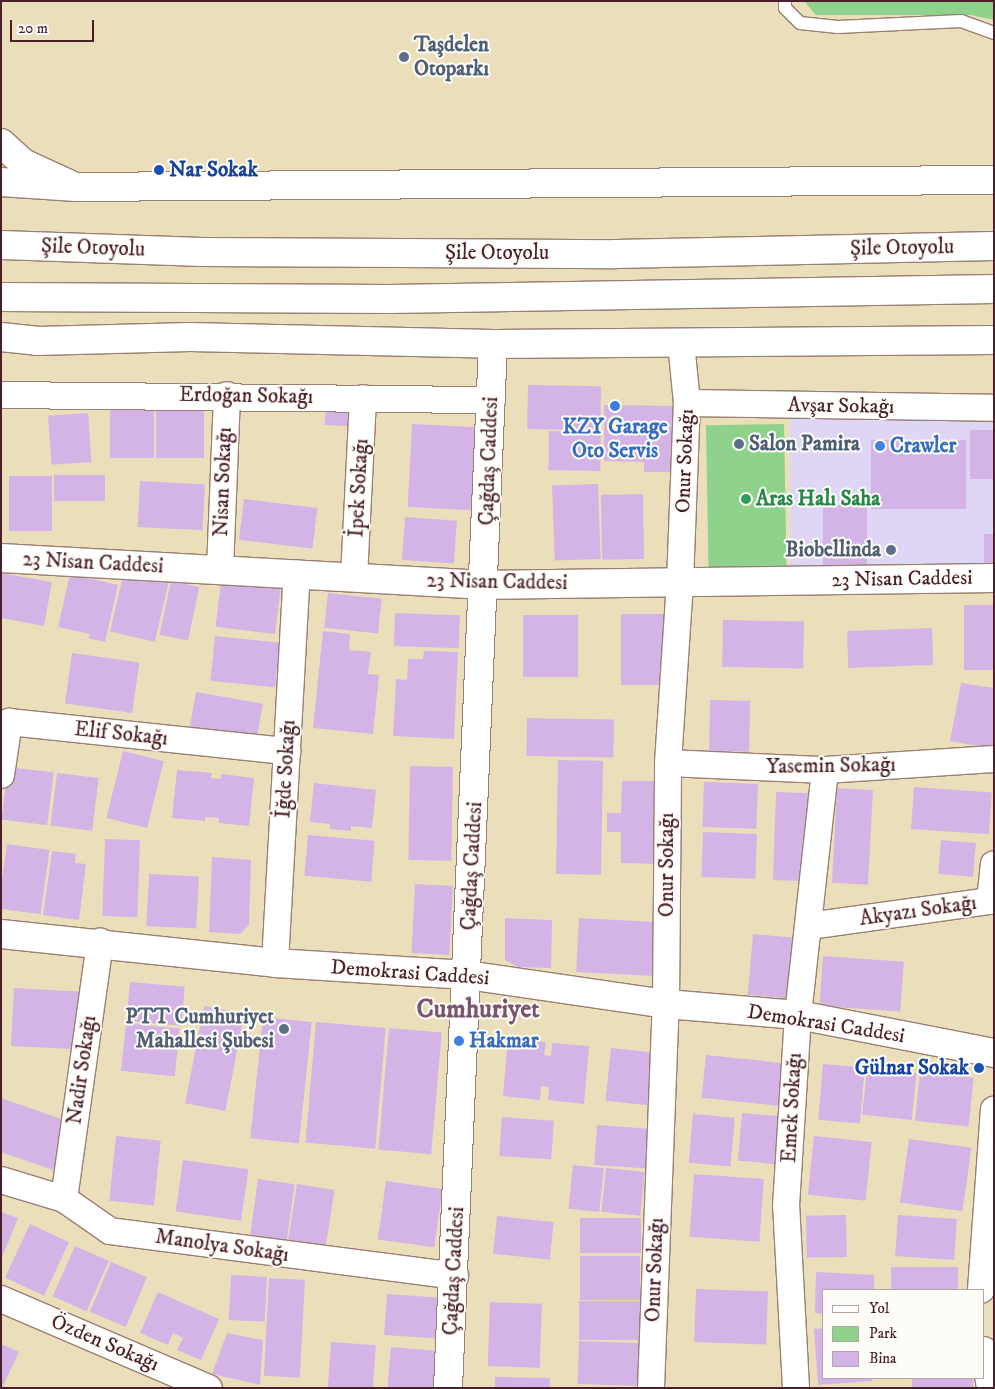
<!DOCTYPE html>
<meta charset="utf-8">
<style>
body{margin:0}
#map{position:relative;width:995px;height:1389px;overflow:hidden;background:#eadfba;font-family:"IM FELL DW Pica",serif}
div>[style]{position:absolute}
[style*='--x']{left:calc(var(--x)*1px);top:calc(var(--y)*1px);width:calc(var(--w)*1px);rotate:calc(var(--a)*1deg)}
.built>*{inset:0;background:#dfd5f5;transform-origin:0 0}
.green>*{inset:0;background:#8fd28b;transform-origin:0 0}
.building>*{inset:0;background:#d4b4e7;transform-origin:0 0}
.roads{filter:drop-shadow(1px 0 #9a7f72) drop-shadow(-1px 0 #9a7f72) drop-shadow(0 1px #9a7f72) drop-shadow(0 -1px #9a7f72)}
.lane>*{height:12px;margin:-6px;padding:0 6px;transform-origin:6px;border-radius:6px;background:#fff}
.street>*{height:26px;margin:-13px;padding:0 13px;transform-origin:13px;border-radius:13px;background:#fff}
.secondary>*{height:28px;margin:-14px;padding:0 14px;transform-origin:14px;border-radius:14px;background:#fff}
.highway>*{height:28px;margin:-14px;padding:0 14px;transform-origin:14px;border-radius:14px;background:#fff}
.dots>*{width:14px;height:14px;translate:-50% -50%;box-sizing:border-box;border:2px solid #fdfcf7;border-radius:50%}
span{translate:-50% -50%;white-space:nowrap;text-align:center;line-height:1.15;-webkit-text-stroke:4px #fdfcf7;paint-order:stroke}
.service-label{font-size:21px;color:#4e5e75;font-weight:700}
.left{translate:0 -50%;text-align:left}
.right{translate:-100% -50%;text-align:right}
.transit-label{font-size:21px;color:#164399;font-weight:700}
.street-label{font-size:21px;color:#4a1f2b}
.shop-label{font-size:21px;color:#366cbe;font-weight:700}
.leisure-label{font-size:21px;color:#27864d;font-weight:700}
.district-label{font-size:26px;color:#7a536d;font-weight:700}
.frame{position:absolute;inset:0;border:2px solid #4a1f2b;pointer-events:none}
.legend{position:absolute;left:822px;top:1289px;width:162px;height:90px;box-sizing:border-box;background:#fdfcf7;border:1px solid #b5a4a5;margin:0;padding:6px 9px;list-style:none;font-size:15px;color:#4a1f2b}
.legend li{display:flex;align-items:center;gap:10px;height:25px}
.legend b{width:25px;border:1px solid #b5a4a5}
.scale{position:absolute;left:10px;top:20px;width:84px;height:22px;box-sizing:border-box;border:2px solid #4a1f2b;border-top:0;padding-left:6px;font-size:15px;line-height:18px;white-space:nowrap;color:#4a1f2b;-webkit-text-stroke:4px #fdfcf7;paint-order:stroke}
</style>
<div id="map">
<div class="built">
<div style="left:790px;top:402px;width:204px;height:171px"></div>
</div>
<div class="green">
<div style="clip-path:polygon(804px 1px,994px 1px,994px 20px,971px 15px,816px 15px)"></div>
<div style="left:784px;top:424px;width:148px;height:78px;rotate:89deg"></div>
</div>
<div class="building">
<div style="left:528px;top:385px;width:73px;height:44px;rotate:1deg"></div>
<div style="left:326px;top:401px;width:36px;height:24px;rotate:3deg"></div>
<div style="left:110px;top:404px;width:44px;height:54px"></div>
<div style="left:156px;top:404px;width:48px;height:54px"></div>
<div style="clip-path:polygon(604px 405px,678px 406px,677px 472px,644px 472px,644px 462px,604px 461px)"></div>
<div style="left:88px;top:413px;width:49px;height:40px;rotate:86deg"></div>
<div style="left:412px;top:424px;width:64px;height:83px;rotate:3deg"></div>
<div style="left:970px;top:430px;width:24px;height:49px"></div>
<div style="left:549px;top:431px;width:52px;height:39px;rotate:1deg"></div>
<div style="left:966px;top:440px;width:69px;height:95px;rotate:90deg"></div>
<div style="left:54px;top:475px;width:51px;height:26px"></div>
<div style="left:9px;top:476px;width:43px;height:55px"></div>
<div style="left:140px;top:481px;width:65px;height:46px;rotate:3deg"></div>
<div style="left:598px;top:484px;width:75px;height:46px;rotate:88deg"></div>
<div style="left:643px;top:494px;width:65px;height:42px;rotate:89deg"></div>
<div style="left:244px;top:499px;width:74px;height:41px;rotate:7deg"></div>
<div style="left:823px;top:505px;width:44px;height:64px"></div>
<div style="left:405px;top:517px;width:52px;height:43px;rotate:4deg"></div>
<div style="left:984px;top:534px;width:10px;height:30px"></div>
<div style="left:124px;top:571px;width:46px;height:62px;rotate:13deg"></div>
<div style="clip-path:polygon(1px 573px,52px 582px,44px 626px,1px 618px)"></div>
<div style="clip-path:polygon(70px 574px,118px 585px,105px 642px,88px 638px,90px 634px,58px 627px)"></div>
<div style="left:171px;top:581px;width:29px;height:55px;rotate:12deg"></div>
<div style="left:221px;top:582px;width:60px;height:45px;rotate:7deg"></div>
<div style="left:328px;top:593px;width:54px;height:35px;rotate:6deg"></div>
<div style="left:964px;top:605px;width:30px;height:65px"></div>
<div style="left:395px;top:613px;width:65px;height:33px;rotate:2deg"></div>
<div style="left:621px;top:614px;width:44px;height:71px"></div>
<div style="left:523px;top:615px;width:55px;height:62px"></div>
<div style="left:723px;top:620px;width:81px;height:47px;rotate:1deg"></div>
<div style="left:932px;top:628px;width:37px;height:85px;rotate:88deg"></div>
<div style="clip-path:polygon(323px 631px,350px 634px,349px 650px,371px 652px,368px 674px,379px 675px,373px 734px,313px 728px)"></div>
<div style="left:215px;top:636px;width:65px;height:45px;rotate:6deg"></div>
<div style="clip-path:polygon(424px 651px,458px 652px,454px 739px,393px 736px,396px 679px,407px 680px,408px 659px,423px 659px)"></div>
<div style="left:72px;top:653px;width:68px;height:51px;rotate:8deg"></div>
<div style="clip-path:polygon(961px 683px,994px 688px,994px 749px,950px 741px)"></div>
<div style="left:196px;top:692px;width:68px;height:38px;rotate:10deg"></div>
<div style="left:710px;top:700px;width:40px;height:51px;rotate:1deg"></div>
<div style="left:527px;top:718px;width:87px;height:38px;rotate:1deg"></div>
<div style="left:123px;top:751px;width:42px;height:69px;rotate:14deg"></div>
<div style="left:558px;top:760px;width:45px;height:114px;rotate:1deg"></div>
<div style="left:410px;top:766px;width:43px;height:94px;rotate:1deg"></div>
<div style="left:8px;top:767px;width:46px;height:53px;rotate:7deg"></div>
<div style="clip-path:polygon(177px 770px,212px 773px,211px 778px,221px 779px,221px 774px,254px 778px,249px 826px,219px 823px,219px 818px,205px 817px,205px 821px,172px 818px)"></div>
<div style="left:57px;top:773px;width:42px;height:53px;rotate:7deg"></div>
<div style="clip-path:polygon(622px 781px,666px 781px,664px 864px,621px 863px,621px 832px,607px 832px,607px 813px,621px 813px)"></div>
<div style="left:704px;top:782px;width:54px;height:45px;rotate:2deg"></div>
<div style="clip-path:polygon(314px 783px,376px 790px,372px 828px,351px 826px,351px 831px,330px 829px,330px 824px,310px 822px)"></div>
<div style="left:914px;top:787px;width:78px;height:42px;rotate:4deg"></div>
<div style="left:837px;top:788px;width:36px;height:95px;rotate:3deg"></div>
<div style="left:776px;top:792px;width:35px;height:88px;rotate:2deg"></div>
<div style="left:703px;top:832px;width:54px;height:45px;rotate:2deg"></div>
<div style="left:308px;top:835px;width:67px;height:41px;rotate:5deg"></div>
<div style="left:105px;top:839px;width:35px;height:77px;rotate:2deg"></div>
<div style="left:941px;top:840px;width:35px;height:34px;rotate:5deg"></div>
<div style="left:7px;top:844px;width:43px;height:65px;rotate:8deg"></div>
<div style="clip-path:polygon(52px 851px,76px 854px,75px 863px,86px 864px,79px 920px,43px 915px)"></div>
<div style="clip-path:polygon(212px 857px,251px 860px,249px 925px,240px 934px,209px 932px)"></div>
<div style="left:149px;top:874px;width:50px;height:52px;rotate:3deg"></div>
<div style="left:415px;top:884px;width:38px;height:69px;rotate:3deg"></div>
<div style="clip-path:polygon(505px 918px,552px 920px,551px 968px,518px 967px,505px 960px)"></div>
<div style="left:579px;top:918px;width:84px;height:54px;rotate:3deg"></div>
<div style="left:753px;top:934px;width:45px;height:61px;rotate:5deg"></div>
<div style="left:823px;top:956px;width:81px;height:50px;rotate:4deg"></div>
<div style="left:130px;top:982px;width:55px;height:39px;rotate:5deg"></div>
<div style="left:14px;top:988px;width:66px;height:58px;rotate:3deg"></div>
<div style="left:204px;top:1006px;width:41px;height:99px;rotate:11deg"></div>
<div style="left:263px;top:1017px;width:49px;height:122px;rotate:6deg"></div>
<div style="left:316px;top:1022px;width:70px;height:121px;rotate:5deg"></div>
<div style="left:126px;top:1023px;width:54px;height:48px;rotate:6deg"></div>
<div style="left:389px;top:1028px;width:53px;height:122px;rotate:5deg"></div>
<div style="clip-path:polygon(508px 1039px,546px 1042px,544px 1055px,551px 1056px,552px 1043px,589px 1046px,584px 1104px,548px 1100px,549px 1087px,541px 1086px,540px 1100px,503px 1096px)"></div>
<div style="left:611px;top:1048px;width:45px;height:53px;rotate:6deg"></div>
<div style="left:706px;top:1055px;width:78px;height:43px;rotate:6deg"></div>
<div style="left:823px;top:1064px;width:42px;height:56px;rotate:5deg"></div>
<div style="left:867px;top:1068px;width:50px;height:47px;rotate:6deg"></div>
<div style="left:920px;top:1072px;width:54px;height:49px;rotate:6deg"></div>
<div style="clip-path:polygon(1px 1098px,73px 1123px,56px 1171px,1px 1152px)"></div>
<div style="left:742px;top:1113px;width:38px;height:48px;rotate:5deg"></div>
<div style="left:693px;top:1114px;width:42px;height:49px;rotate:5deg"></div>
<div style="left:502px;top:1117px;width:52px;height:39px;rotate:4deg"></div>
<div style="left:597px;top:1125px;width:53px;height:40px;rotate:4deg"></div>
<div style="left:116px;top:1136px;width:45px;height:65px;rotate:6deg"></div>
<div style="left:814px;top:1136px;width:58px;height:59px;rotate:6deg"></div>
<div style="left:909px;top:1139px;width:63px;height:64px;rotate:8deg"></div>
<div style="left:183px;top:1160px;width:66px;height:52px;rotate:8deg"></div>
<div style="left:573px;top:1165px;width:31px;height:44px;rotate:6deg"></div>
<div style="left:606px;top:1168px;width:39px;height:44px;rotate:6deg"></div>
<div style="left:694px;top:1174px;width:70px;height:63px;rotate:4deg"></div>
<div style="left:258px;top:1179px;width:37px;height:57px;rotate:8deg"></div>
<div style="left:386px;top:1181px;width:57px;height:59px;rotate:8deg"></div>
<div style="left:297px;top:1184px;width:38px;height:58px;rotate:9deg"></div>
<div style="clip-path:polygon(1px 1212px,18px 1218px,1px 1260px)"></div>
<div style="left:846px;top:1215px;width:42px;height:40px;rotate:89deg"></div>
<div style="left:898px;top:1215px;width:59px;height:41px;rotate:4deg"></div>
<div style="left:497px;top:1216px;width:57px;height:38px;rotate:6deg"></div>
<div style="left:580px;top:1218px;width:61px;height:35px"></div>
<div style="left:30px;top:1224px;width:43px;height:59px;rotate:25deg"></div>
<div style="left:75px;top:1246px;width:37px;height:55px;rotate:24deg"></div>
<div style="left:580px;top:1256px;width:60px;height:44px"></div>
<div style="left:111px;top:1262px;width:39px;height:54px;rotate:23deg"></div>
<div style="left:958px;top:1267px;width:23px;height:67px;rotate:90deg"></div>
<div style="clip-path:polygon(816px 1272px,874px 1275px,874px 1290px,824px 1290px,824px 1314px,815px 1313px)"></div>
<div style="left:231px;top:1275px;width:36px;height:45px;rotate:3deg"></div>
<div style="left:269px;top:1278px;width:36px;height:98px;rotate:3deg"></div>
<div style="left:696px;top:1289px;width:72px;height:53px;rotate:2deg"></div>
<div style="clip-path:polygon(158px 1292px,219px 1319px,201px 1360px,177px 1350px,183px 1338px,173px 1333px,168px 1345px,140px 1333px)"></div>
<div style="left:387px;top:1294px;width:53px;height:41px;rotate:4deg"></div>
<div style="left:640px;top:1301px;width:39px;height:61px;rotate:90deg"></div>
<div style="left:490px;top:1302px;width:52px;height:64px;rotate:2deg"></div>
<div style="clip-path:polygon(824px 1328px,824px 1378px,872px 1378px,872px 1381px,818px 1385px,814px 1329px)"></div>
<div style="clip-path:polygon(227px 1333px,263px 1340px,260px 1385px,212px 1374px)"></div>
<div style="left:579px;top:1341px;width:61px;height:43px;rotate:2deg"></div>
<div style="left:331px;top:1342px;width:45px;height:46px;rotate:4deg"></div>
<div style="clip-path:polygon(1px 1344px,19px 1352px,2px 1388px,1px 1388px)"></div>
<div style="left:391px;top:1347px;width:47px;height:41px;rotate:5deg"></div>
<div style="left:495px;top:1377px;width:55px;height:11px;rotate:1deg"></div>
<div style="left:912px;top:1378px;width:61px;height:10px"></div>
</div>
<div class="roads">
<div class="lane">
<div style="--x:785;--y:1;--w:7;--a:90"></div>
<div style="--x:785;--y:8;--w:21;--a:45"></div>
<div style="--x:800;--y:23;--w:38;--a:6"></div>
<div style="--x:838;--y:27;--w:123;--a:-2.8"></div>
<div style="--x:961;--y:21;--w:35;--a:20"></div>
</div>
<div class="street">
<div style="--x:1;--y:395;--w:491;--a:0.6"></div>
<div style="--x:687;--y:403;--w:307;--a:0.9"></div>
<div style="--x:220;--y:570;--w:175;--a:-87.7"></div>
<div style="--x:354;--y:577;--w:179;--a:-87.1"></div>
<div style="--x:668;--y:763;--w:157;--a:2.6"></div>
<div style="--x:825;--y:770;--w:169;--a:-3.7"></div>
<div style="--x:1;--y:775;--w:54;--a:-81.4"></div>
<div style="--x:9;--y:722;--w:280;--a:6"></div>
<div style="--x:809;--y:926;--w:183;--a:-7.9"></div>
<div style="--x:990;--y:901;--w:37;--a:-84"></div>
<div style="--x:275;--y:963;--w:390;--a:-86.8"></div>
<div style="--x:1;--y:1180;--w:66;--a:16.8"></div>
<div style="--x:64;--y:1199;--w:56;--a:34.8"></div>
<div style="--x:110;--y:1231;--w:348;--a:7.4"></div>
<div style="--x:64;--y:1199;--w:260;--a:-82"></div>
<div style="--x:981;--y:1290;--w:181;--a:-85.9"></div>
<div style="--x:1;--y:1299;--w:226;--a:23.2"></div>
<div style="--x:984;--y:1350;--w:38;--a:81"></div>
<div style="--x:651;--y:1388;--w:384;--a:-87.8"></div>
<div style="--x:666;--y:1004;--w:241;--a:-89.5"></div>
<div style="--x:668;--y:763;--w:180;--a:-86.2"></div>
<div style="--x:680;--y:583;--w:180;--a:-87.8"></div>
<div style="--x:687;--y:403;--w:60;--a:-95.7"></div>
<div style="--x:796;--y:1388;--w:182;--a:-93.1"></div>
<div style="--x:786;--y:1206;--w:191;--a:-86.4"></div>
<div style="--x:798;--y:1015;--w:246;--a:-83.7"></div>
</div>
<div class="secondary">
<div style="--x:1;--y:143;--w:30;--a:42"></div>
<div style="--x:23;--y:163;--w:55;--a:24.7"></div>
<div style="--x:1;--y:558;--w:485;--a:3.2"></div>
<div style="--x:485;--y:585;--w:509;--a:-0.79"></div>
<div style="--x:1;--y:934;--w:276;--a:6"></div>
<div style="--x:275;--y:963;--w:192;--a:3.6"></div>
<div style="--x:467;--y:975;--w:201;--a:8.3"></div>
<div style="--x:666;--y:1004;--w:132;--a:4.8"></div>
<div style="--x:798;--y:1015;--w:200;--a:11"></div>
<div style="--x:448;--y:1388;--w:1045;--a:-87.53"></div>
</div>
<div class="highway">
<div style="--x:1;--y:182;--w:75;--a:3.8"></div>
<div style="--x:76;--y:187;--w:918;--a:-0.44"></div>
<div style="--x:1;--y:245;--w:201;--a:2"></div>
<div style="--x:202;--y:252;--w:414;--a:0.3"></div>
<div style="--x:616;--y:254;--w:378;--a:-1.2"></div>
<div style="--x:1;--y:297;--w:389;--a:0.3"></div>
<div style="--x:390;--y:299;--w:604;--a:-0.95"></div>
<div style="--x:1;--y:337;--w:36;--a:6"></div>
<div style="--x:37;--y:341;--w:153;--a:-1.5"></div>
<div style="--x:190;--y:337;--w:303;--a:1.3"></div>
<div style="--x:493;--y:344;--w:501;--a:-0.46"></div>
</div>
</div>
<div class="dots">
<div style="left:404px;top:57px;background:#5c6f8a"></div>
<div style="left:159px;top:170px;background:#1a4fb4"></div>
<div style="left:615px;top:406px;background:#3f7fe0"></div>
<div style="left:739px;top:444px;background:#5c6f8a"></div>
<div style="left:880px;top:446px;background:#3f7fe0"></div>
<div style="left:746px;top:499px;background:#2e9e5b"></div>
<div style="left:891px;top:550px;background:#5c6f8a"></div>
<div style="left:284px;top:1029px;background:#5c6f8a"></div>
<div style="left:459px;top:1041px;background:#3f7fe0"></div>
<div style="left:979px;top:1068px;background:#1a4fb4"></div>
</div>
<div class="service-label">
<span class="left" style="left:414px;top:57px">Taşdelen<br>Otoparkı</span>
<span class="left" style="left:749px;top:444px">Salon Pamira</span>
<span class="right" style="left:881px;top:550px">Biobellinda</span>
<span class="right" style="left:274px;top:1029px">PTT Cumhuriyet<br>Mahallesi Şubesi</span>
</div>
<div class="transit-label">
<span class="left" style="left:169px;top:170px">Nar Sokak</span>
<span class="right" style="left:969px;top:1068px">Gülnar Sokak</span>
</div>
<div class="street-label">
<span style="left:93px;top:248px;rotate:2deg">Şile Otoyolu</span>
<span style="left:902px;top:248px;rotate:-1deg">Şile Otoyolu</span>
<span style="left:497px;top:253px">Şile Otoyolu</span>
<span style="left:246px;top:396px;rotate:1deg">Erdoğan Sokağı</span>
<span style="left:841px;top:406px;rotate:1deg">Avşar Sokağı</span>
<span style="left:489px;top:461px;rotate:-88deg">Çağdaş Caddesi</span>
<span style="left:685px;top:461px;rotate:-88deg">Onur Sokağı</span>
<span style="left:223px;top:482px;rotate:-88deg">Nisan Sokağı</span>
<span style="left:359px;top:488px;rotate:-87deg">İpek Sokağı</span>
<span style="left:93px;top:563px;rotate:3deg">23 Nisan Caddesi</span>
<span style="left:902px;top:579px;rotate:-1deg">23 Nisan Caddesi</span>
<span style="left:497px;top:582px;rotate:1deg">23 Nisan Caddesi</span>
<span style="left:121px;top:734px;rotate:6deg">Elif Sokağı</span>
<span style="left:831px;top:766px;rotate:-1deg">Yasemin Sokağı</span>
<span style="left:286px;top:769px;rotate:-87deg">İğde Sokağı</span>
<span style="left:667px;top:865px;rotate:-90deg">Onur Sokağı</span>
<span style="left:472px;top:866px;rotate:-87deg">Çağdaş Caddesi</span>
<span style="left:918px;top:911px;rotate:-8deg">Akyazı Sokağı</span>
<span style="left:410px;top:973px;rotate:4deg">Demokrasi Caddesi</span>
<span style="left:826px;top:1024px;rotate:9deg">Demokrasi Caddesi</span>
<span style="left:82px;top:1070px;rotate:-82deg">Nadir Sokağı</span>
<span style="left:792px;top:1108px;rotate:-87deg">Emek Sokağı</span>
<span style="left:222px;top:1246px;rotate:8deg">Manolya Sokağı</span>
<span style="left:655px;top:1270px;rotate:-88deg">Onur Sokağı</span>
<span style="left:454px;top:1271px;rotate:-87deg">Çağdaş Caddesi</span>
<span style="left:105px;top:1343px;rotate:23deg">Özden Sokağı</span>
</div>
<div class="shop-label">
<span style="left:615px;top:439px">KZY Garage<br>Oto Servis</span>
<span class="left" style="left:890px;top:446px">Crawler</span>
<span class="left" style="left:469px;top:1041px">Hakmar</span>
</div>
<div class="leisure-label">
<span class="left" style="left:756px;top:499px">Aras Halı Saha</span>
</div>
<div class="district-label">
<span style="left:478px;top:1010px">Cumhuriyet</span>
</div>
<div class="frame"></div>
<ul class="legend">
<li><b style="height:6px;background:#fff"></b>Yol</li>
<li><b style="height:14px;background:#8fd28b"></b>Park</li>
<li><b style="height:14px;background:#d4b4e7"></b>Bina</li>
</ul>
<div class="scale">20 m</div>
</div>
